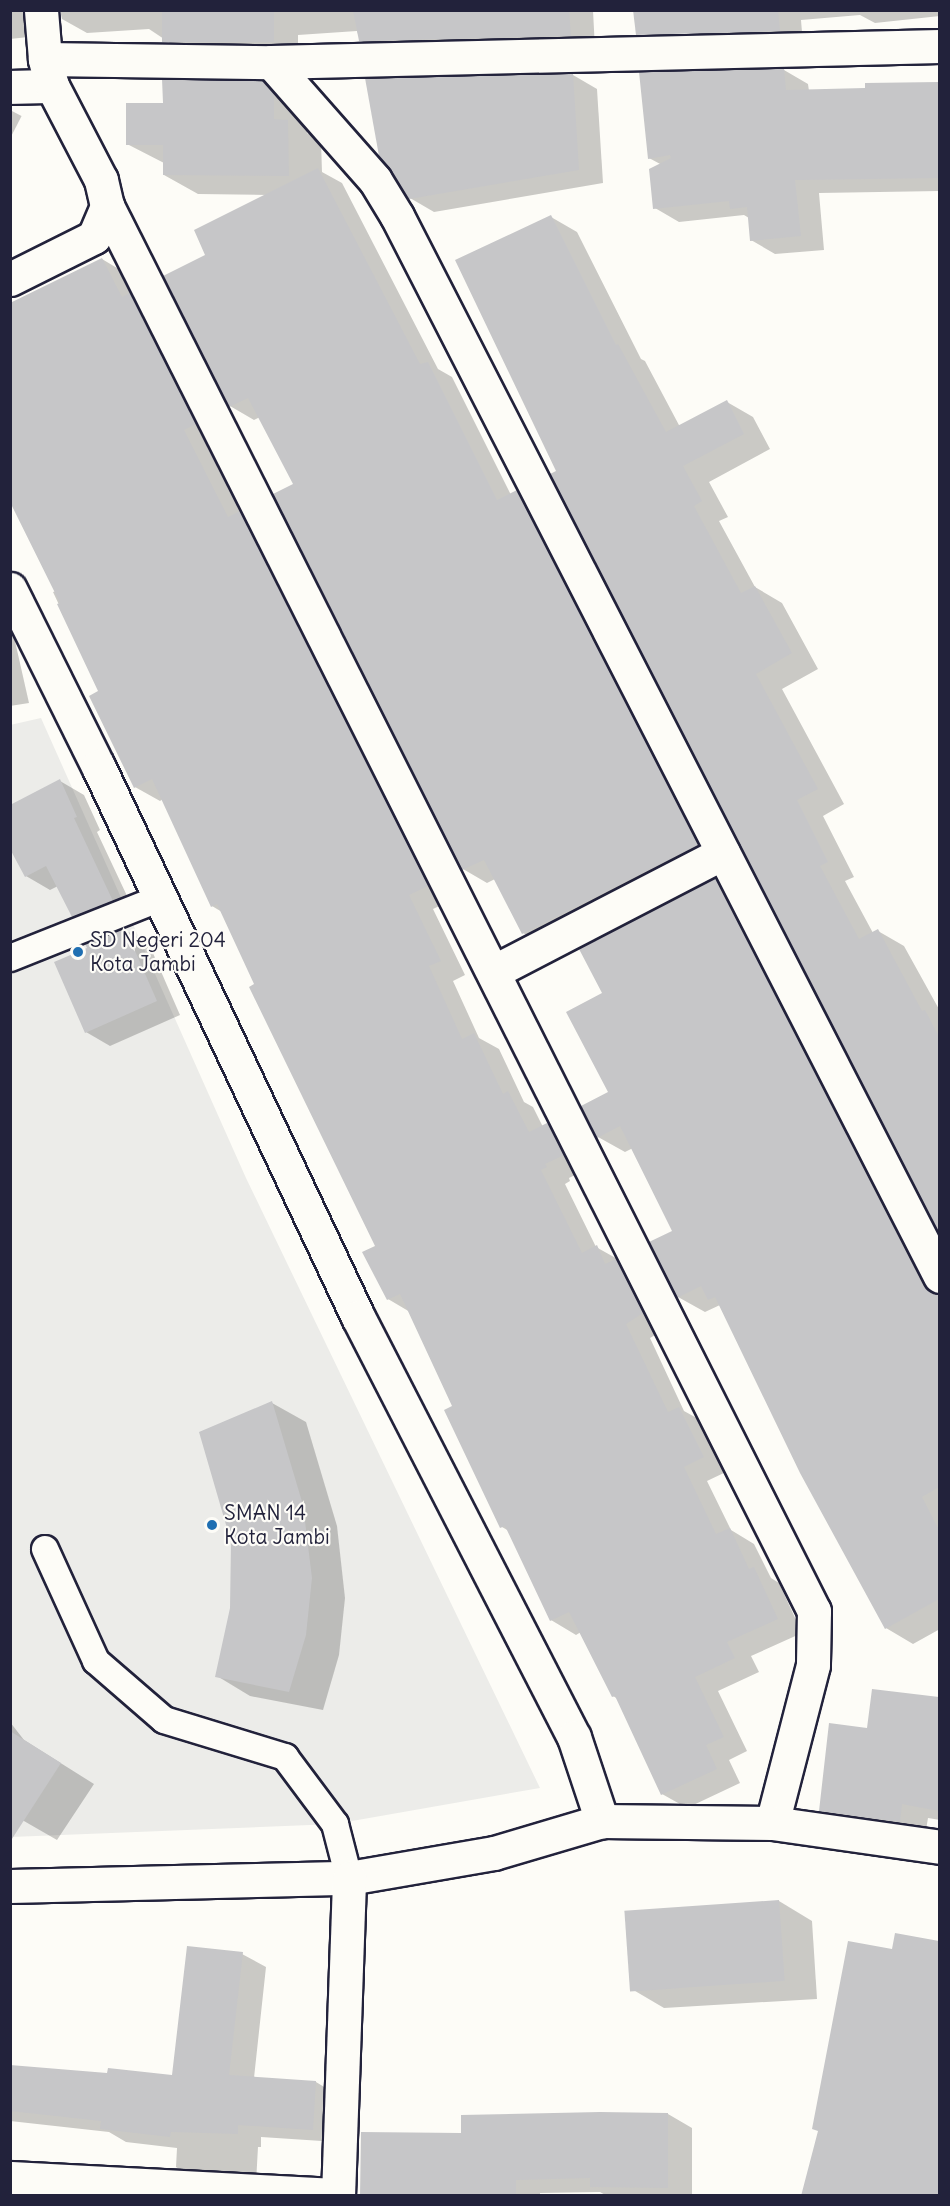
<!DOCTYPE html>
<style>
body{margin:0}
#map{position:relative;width:950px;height:2206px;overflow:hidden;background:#fdfcf7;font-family:Delius,sans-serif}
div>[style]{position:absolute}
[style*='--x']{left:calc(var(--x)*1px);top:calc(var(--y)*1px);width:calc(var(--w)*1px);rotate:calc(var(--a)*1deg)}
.built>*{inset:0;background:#ecece9}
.shadow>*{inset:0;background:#0003;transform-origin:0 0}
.building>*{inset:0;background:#c6c6c8;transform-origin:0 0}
.roads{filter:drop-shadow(2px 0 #22223b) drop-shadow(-2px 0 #22223b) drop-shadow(0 2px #22223b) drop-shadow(0 -2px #22223b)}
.lane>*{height:26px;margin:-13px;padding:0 13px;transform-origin:13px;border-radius:13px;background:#fdfcf7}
.street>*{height:33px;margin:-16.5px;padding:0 16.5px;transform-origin:16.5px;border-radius:16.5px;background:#fdfcf7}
.dots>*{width:16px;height:16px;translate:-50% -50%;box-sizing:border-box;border:3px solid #fdfcf7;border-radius:50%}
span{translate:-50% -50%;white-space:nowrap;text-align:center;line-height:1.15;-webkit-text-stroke:4.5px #fdfcf7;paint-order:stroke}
.poi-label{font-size:21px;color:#22223b}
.left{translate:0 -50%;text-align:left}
.frame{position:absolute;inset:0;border:12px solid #22223b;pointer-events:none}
</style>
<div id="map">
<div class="built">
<div style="clip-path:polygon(41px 718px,246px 1178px,540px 1788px,335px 1824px,11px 1837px,10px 725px)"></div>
</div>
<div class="shadow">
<div style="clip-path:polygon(10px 10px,53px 10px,47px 35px,10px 39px)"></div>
<div style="clip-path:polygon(60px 10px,593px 10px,595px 49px,385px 54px,360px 40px,357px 31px,298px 35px,298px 57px,188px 55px,149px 29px,87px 33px,62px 19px)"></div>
<div style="clip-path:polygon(695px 10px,940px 10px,940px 16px,875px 23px,860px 15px,801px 20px,803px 44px,720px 46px,696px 32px)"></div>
<div style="clip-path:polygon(784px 70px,808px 84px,809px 91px,866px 89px,866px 85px,940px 84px,940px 191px,819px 193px,824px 250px,775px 254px,751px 240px,749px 218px,744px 215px,679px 222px,655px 208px,662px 165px,649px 158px)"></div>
<div style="clip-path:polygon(573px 75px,597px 89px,603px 183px,434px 212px,410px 198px)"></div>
<div style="clip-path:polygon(262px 82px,296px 102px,307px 114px,307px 133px,321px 141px,322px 172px,342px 183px,438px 369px,452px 377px,511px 495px,516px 492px,540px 506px,721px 859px,547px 946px,523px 933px,495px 879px,487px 883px,463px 869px,295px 485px,260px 417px,254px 420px,230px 406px,207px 255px,267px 195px,198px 194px,164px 175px,164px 163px,127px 144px,164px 105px)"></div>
<div style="left:10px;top:110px;width:13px;height:88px;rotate:27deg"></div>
<div style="clip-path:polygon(551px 217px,577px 232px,641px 359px,645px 361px,680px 427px,727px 402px,753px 417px,770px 449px,709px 482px,728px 517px,719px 521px,755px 587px,782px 603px,818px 669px,782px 689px,844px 804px,823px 816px,854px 877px,845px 881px,873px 933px,878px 931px,904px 946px,940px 1011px,940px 1233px,552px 475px,558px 472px)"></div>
<div style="clip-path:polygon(102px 259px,127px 274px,219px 438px,208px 444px,244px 516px,264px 527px,452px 900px,433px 909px,465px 975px,453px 981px,479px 1038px,499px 1049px,524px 1102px,533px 1107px,543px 1127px,547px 1124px,572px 1139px,587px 1169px,569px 1178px,570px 1181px,565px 1184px,596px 1247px,621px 1261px,667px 1328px,650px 1338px,684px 1411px,704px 1422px,728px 1471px,707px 1481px,731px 1530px,754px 1544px,771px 1578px,779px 1583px,802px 1633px,751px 1656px,759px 1672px,718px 1691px,747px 1751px,729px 1760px,740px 1783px,687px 1808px,662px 1794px,618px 1699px,613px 1696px,581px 1632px,576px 1635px,551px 1620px,509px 1531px,502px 1527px,454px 1406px,410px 1312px,388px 1299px,377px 1247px,222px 912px,212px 906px,163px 799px,160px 801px,135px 787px,100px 692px,53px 592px,56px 591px)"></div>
<div style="clip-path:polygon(10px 619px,29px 703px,10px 706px)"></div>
<div style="clip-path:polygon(60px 781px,84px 795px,100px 830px,97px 832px,136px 915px,97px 930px,73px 916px,58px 886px,50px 890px,26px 876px)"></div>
<div style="clip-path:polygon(715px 880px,742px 895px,940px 1278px,940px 1629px,913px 1644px,886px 1628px,720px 1305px,705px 1312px,678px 1297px,674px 1232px,633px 1148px,625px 1152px,598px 1137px,610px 1092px,604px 994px)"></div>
<div style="clip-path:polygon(125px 930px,149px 944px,180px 1015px,110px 1046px,86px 1032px)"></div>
<div style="clip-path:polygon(272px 1403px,306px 1422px,337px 1526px,345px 1598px,339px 1655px,323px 1710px,250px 1696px,217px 1676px)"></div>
<div style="clip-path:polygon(873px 1690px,940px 1698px,940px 1820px,928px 1818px,925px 1836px,846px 1825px,820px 1810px,868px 1730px)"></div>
<div style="clip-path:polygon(10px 1722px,24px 1740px,94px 1784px,57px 1840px,10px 1813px)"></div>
<div style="clip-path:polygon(779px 1901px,812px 1921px,817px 1999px,664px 2008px,630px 1988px)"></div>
<div style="clip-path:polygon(896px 1934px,940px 1942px,940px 2196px,803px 2196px,893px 1951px)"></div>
<div style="clip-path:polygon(242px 1954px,266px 1967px,254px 2078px,316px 2082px,339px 2096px,337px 2142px,261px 2137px,261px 2147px,258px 2147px,256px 2183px,200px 2181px,176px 2167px,177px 2148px,126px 2142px,109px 2132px,10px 2121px,10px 2066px,109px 2075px,174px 2077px)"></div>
<div style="clip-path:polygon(668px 2114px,692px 2128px,692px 2196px,607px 2196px,600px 2192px,540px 2193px,540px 2196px,361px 2196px,463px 2134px)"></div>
</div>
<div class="building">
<div style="left:162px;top:10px;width:112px;height:32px"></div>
<div style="clip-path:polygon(353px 10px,569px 10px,571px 36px,359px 41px)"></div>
<div style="clip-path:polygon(633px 10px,778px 10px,780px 31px,636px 35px)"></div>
<div style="clip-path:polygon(784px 68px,786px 90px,865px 88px,865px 83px,939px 82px,939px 178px,795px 180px,801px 236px,750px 241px,747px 207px,730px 209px,729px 201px,653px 209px,649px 169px,671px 158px,670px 155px,648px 159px,639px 72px)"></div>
<div style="clip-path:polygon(573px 74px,579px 170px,409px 199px,379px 156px,365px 78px)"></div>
<div style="clip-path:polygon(162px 79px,262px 81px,274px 93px,274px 119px,288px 120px,289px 176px,163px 175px,163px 145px,126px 145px,126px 103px,163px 103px)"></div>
<div style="clip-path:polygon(318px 168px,420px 364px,428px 362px,497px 500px,517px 490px,698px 845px,522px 934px,484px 860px,462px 870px,273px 494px,293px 484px,248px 398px,229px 407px,163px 276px,205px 255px,194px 230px)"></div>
<div style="clip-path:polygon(551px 215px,616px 345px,618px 344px,666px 432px,727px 400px,744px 434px,683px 466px,702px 501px,694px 506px,741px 593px,755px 586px,792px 653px,756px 674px,818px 789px,797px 800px,828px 862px,820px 866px,859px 939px,878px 929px,922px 1011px,925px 1010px,939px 1037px,939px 1234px,550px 474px,556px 471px,455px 260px)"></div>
<div style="clip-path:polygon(102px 258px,122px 297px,130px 293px,196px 424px,184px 430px,228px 517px,240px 511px,428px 886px,409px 895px,441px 961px,429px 966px,462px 1039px,474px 1033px,503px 1094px,508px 1091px,529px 1132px,547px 1123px,564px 1155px,545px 1164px,547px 1167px,541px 1170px,582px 1253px,597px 1245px,605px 1264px,616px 1259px,643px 1313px,626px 1324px,668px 1412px,679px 1407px,704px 1457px,684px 1467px,716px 1534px,730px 1528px,749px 1569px,754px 1567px,778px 1619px,727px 1642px,735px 1658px,695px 1677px,724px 1737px,706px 1745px,717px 1769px,661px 1795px,615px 1696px,612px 1697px,569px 1612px,550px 1621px,505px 1526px,500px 1528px,444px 1410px,452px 1406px,400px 1294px,387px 1300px,362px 1252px,375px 1246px,249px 987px,254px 984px,217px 904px,211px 907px,152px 779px,134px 788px,89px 696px,98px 691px,57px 604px,60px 603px,10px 502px,10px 303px)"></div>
<div style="clip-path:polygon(60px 779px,77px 817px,74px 818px,113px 901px,72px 917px,46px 866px,25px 877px,10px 849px,10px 805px)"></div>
<div style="clip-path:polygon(715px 878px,923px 1285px,930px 1292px,939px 1295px,939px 1487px,922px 1497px,939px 1530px,939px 1599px,885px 1629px,800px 1473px,715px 1297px,708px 1300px,701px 1286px,677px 1298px,649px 1242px,672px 1231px,620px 1126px,597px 1138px,581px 1106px,608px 1092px,566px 1012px,602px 993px,579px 949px)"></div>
<div style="clip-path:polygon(125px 928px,157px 1001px,85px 1033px,54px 962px,87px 948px,85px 944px)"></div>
<div style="clip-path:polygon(272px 1401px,303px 1505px,312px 1578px,306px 1635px,289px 1692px,215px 1677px,230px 1608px,231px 1542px,199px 1432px)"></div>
<div style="clip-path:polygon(872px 1689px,939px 1697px,939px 1811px,902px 1804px,900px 1822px,819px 1811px,829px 1723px,867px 1728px)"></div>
<div style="clip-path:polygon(10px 1731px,61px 1763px,10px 1842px)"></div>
<div style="left:779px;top:1900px;width:81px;height:155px;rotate:86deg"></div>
<div style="clip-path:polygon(895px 1933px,939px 1941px,939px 2196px,801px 2196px,818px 2131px,812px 2129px,848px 1941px,892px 1949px)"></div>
<div style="clip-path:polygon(187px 1946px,243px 1952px,229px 2075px,316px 2081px,313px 2130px,238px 2125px,238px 2134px,171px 2132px,170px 2137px,100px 2129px,101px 2121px,10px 2111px,10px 2065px,107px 2073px,108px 2068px,172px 2075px)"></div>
<div style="clip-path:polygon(600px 2112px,668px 2113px,668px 2188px,590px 2187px,590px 2178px,516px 2180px,516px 2196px,360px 2196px,361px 2132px,461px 2133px,461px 2115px)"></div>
</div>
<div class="roads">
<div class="lane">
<div style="--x:10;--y:958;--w:162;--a:-21.7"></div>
<div style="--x:45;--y:1549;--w:123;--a:65.5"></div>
<div style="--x:96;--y:1661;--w:90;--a:40.9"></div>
<div style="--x:164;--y:1720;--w:127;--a:17"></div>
<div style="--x:285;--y:1757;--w:84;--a:53.3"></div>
<div style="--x:335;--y:1824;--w:56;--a:75.5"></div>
</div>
<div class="street">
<div style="--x:45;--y:59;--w:226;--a:0.8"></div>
<div style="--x:271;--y:62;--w:669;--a:-1.37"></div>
<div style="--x:271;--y:62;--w:157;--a:48.6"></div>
<div style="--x:375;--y:180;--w:42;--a:58.6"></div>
<div style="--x:397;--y:216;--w:1191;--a:62.88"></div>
<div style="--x:10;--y:87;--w:42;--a:-1.4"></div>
<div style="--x:107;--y:206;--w:1573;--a:63.29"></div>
<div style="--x:814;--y:1611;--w:54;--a:91.1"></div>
<div style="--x:813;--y:1665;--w:163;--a:104.5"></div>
<div style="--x:10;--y:279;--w:94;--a:-26.6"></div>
<div style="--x:94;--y:237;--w:34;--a:-67"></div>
<div style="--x:107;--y:206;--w:27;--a:-103"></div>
<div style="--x:101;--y:180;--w:106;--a:-117.5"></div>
<div style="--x:52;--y:86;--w:28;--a:-105"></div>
<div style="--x:45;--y:59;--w:49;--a:-94.7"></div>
<div style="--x:10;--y:589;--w:198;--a:63.6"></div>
<div style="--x:98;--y:766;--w:609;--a:64.74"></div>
<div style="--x:358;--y:1317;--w:472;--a:62.8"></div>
<div style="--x:574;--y:1737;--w:89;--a:71.6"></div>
<div style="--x:493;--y:972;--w:259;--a:-27.4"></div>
<div style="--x:10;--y:1886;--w:339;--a:-1.4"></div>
<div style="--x:349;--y:1878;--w:147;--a:-9.8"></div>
<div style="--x:494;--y:1853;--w:113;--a:-16.5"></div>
<div style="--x:602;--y:1821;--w:170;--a:0.7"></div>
<div style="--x:772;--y:1823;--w:170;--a:8.1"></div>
<div style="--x:10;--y:2178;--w:328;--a:3"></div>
<div style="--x:338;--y:2196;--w:318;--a:-88"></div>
</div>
</div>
<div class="dots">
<div style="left:78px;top:952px;background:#1f6fb2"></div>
<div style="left:212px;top:1525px;background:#1f6fb2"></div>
</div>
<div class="poi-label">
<span class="left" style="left:90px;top:952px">SD Negeri 204<br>Kota Jambi</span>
<span class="left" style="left:224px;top:1525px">SMAN 14<br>Kota Jambi</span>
</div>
<div class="frame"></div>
</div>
